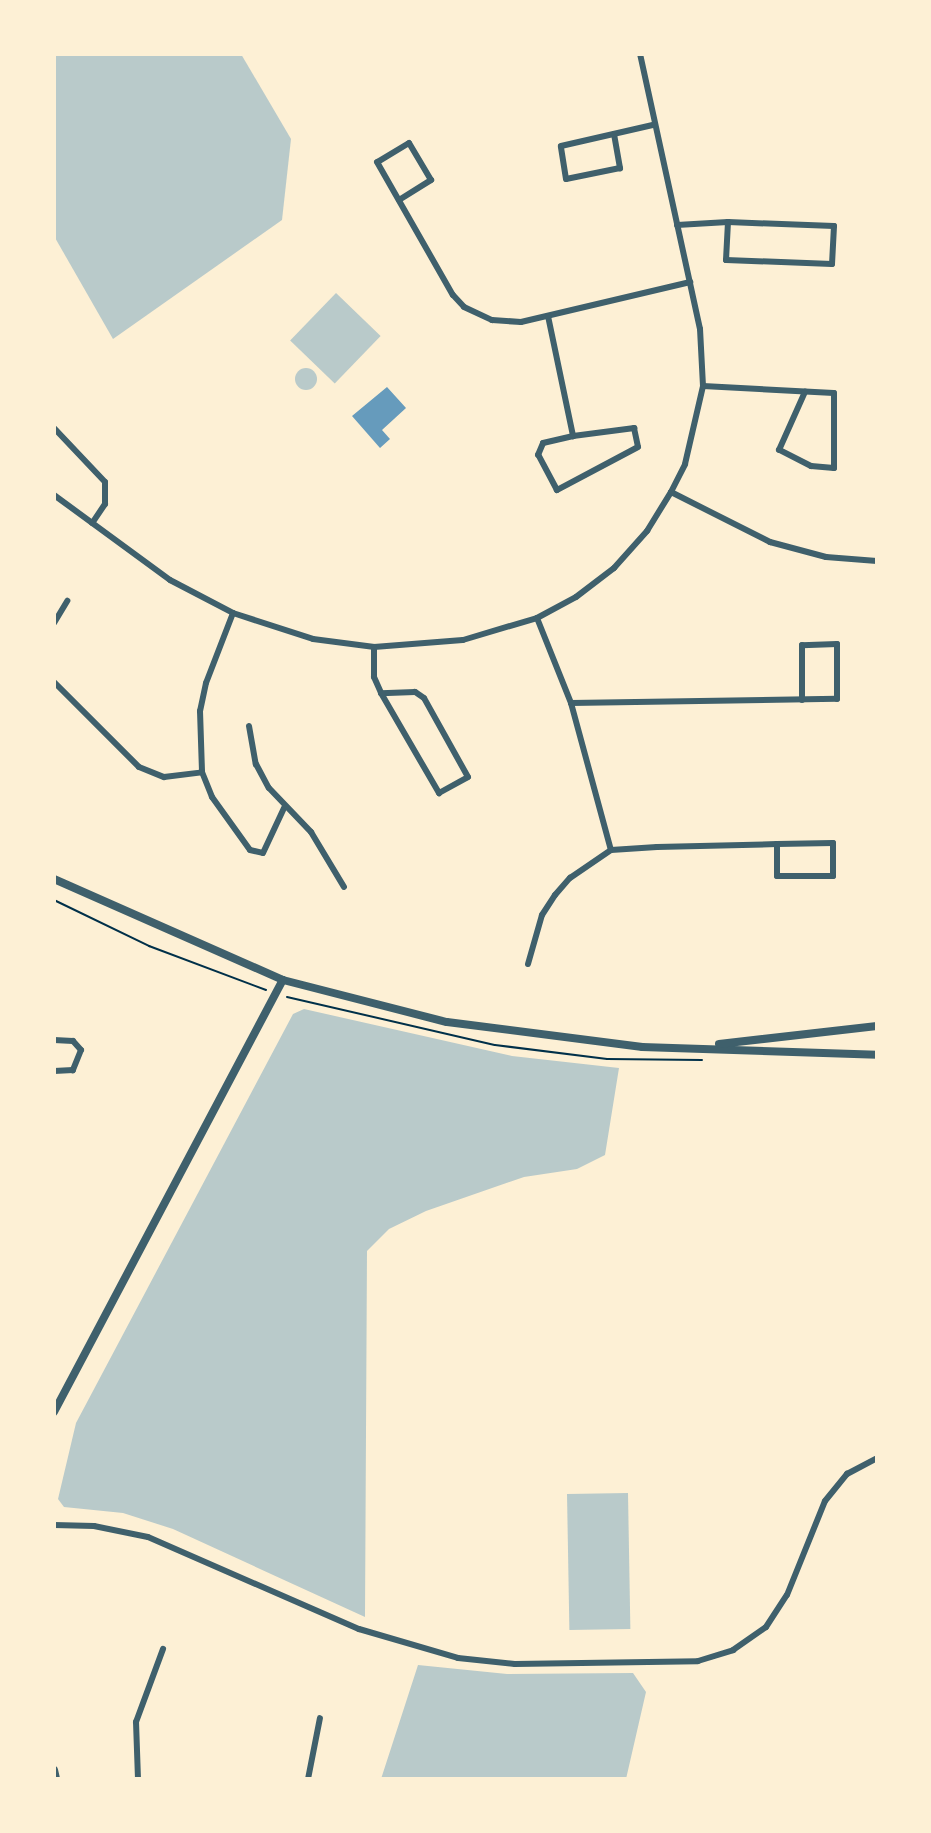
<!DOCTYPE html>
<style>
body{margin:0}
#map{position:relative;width:931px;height:1833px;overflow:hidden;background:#fdf0d5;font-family:"Noto Serif",serif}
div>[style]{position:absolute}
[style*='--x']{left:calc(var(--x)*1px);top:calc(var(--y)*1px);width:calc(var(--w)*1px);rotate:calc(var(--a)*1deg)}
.green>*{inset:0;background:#b9caca;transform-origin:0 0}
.round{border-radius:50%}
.water>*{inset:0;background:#669bbc}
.path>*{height:2px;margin:-1px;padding:0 1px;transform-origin:1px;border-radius:1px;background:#003049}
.minor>*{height:6px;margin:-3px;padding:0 3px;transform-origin:3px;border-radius:3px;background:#3f606c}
.tertiary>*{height:8px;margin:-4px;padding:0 4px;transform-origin:4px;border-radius:4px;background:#3f606c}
span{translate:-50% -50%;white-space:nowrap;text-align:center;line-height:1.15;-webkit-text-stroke:7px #fdf0d5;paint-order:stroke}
.frame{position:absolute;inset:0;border:56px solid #fdf0d5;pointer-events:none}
</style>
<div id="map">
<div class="green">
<div style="clip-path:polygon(54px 54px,241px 54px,291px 139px,282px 220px,113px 339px,54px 236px)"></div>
<div style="left:336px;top:293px;width:62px;height:66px;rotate:44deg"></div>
<div class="round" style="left:295px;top:368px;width:22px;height:22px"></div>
<div style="clip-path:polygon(304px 1009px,512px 1056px,619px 1068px,605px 1155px,577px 1169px,524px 1177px,426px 1211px,389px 1229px,367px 1251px,365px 1617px,173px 1529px,123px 1513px,64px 1507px,58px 1499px,76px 1423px,293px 1014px)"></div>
<div style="left:628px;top:1493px;width:136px;height:61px;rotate:89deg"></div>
<div style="clip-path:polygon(418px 1665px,507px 1674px,633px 1673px,646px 1692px,626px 1779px,381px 1779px)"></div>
</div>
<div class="water">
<div style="clip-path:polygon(387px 387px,406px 408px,382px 430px,390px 439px,380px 448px,352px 416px)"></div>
</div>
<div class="path">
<div style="--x:54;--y:900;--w:106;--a:25.8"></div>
<div style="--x:149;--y:946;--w:125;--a:20.6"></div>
<div style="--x:287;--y:997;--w:213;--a:13"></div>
<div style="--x:495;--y:1045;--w:113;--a:7.1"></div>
<div style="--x:607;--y:1059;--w:95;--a:0.6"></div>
</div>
<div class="minor">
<div style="--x:614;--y:134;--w:35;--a:80"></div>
<div style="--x:620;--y:168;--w:55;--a:168.5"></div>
<div style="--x:566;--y:179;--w:33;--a:-99"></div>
<div style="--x:561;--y:146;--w:94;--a:-12.9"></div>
<div style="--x:399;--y:200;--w:38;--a:-32"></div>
<div style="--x:431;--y:180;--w:43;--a:-120.7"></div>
<div style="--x:409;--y:143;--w:37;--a:149"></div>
<div style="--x:377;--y:162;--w:153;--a:60.3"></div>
<div style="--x:453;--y:295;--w:16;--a:47"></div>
<div style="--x:464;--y:307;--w:31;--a:25"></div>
<div style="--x:492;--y:320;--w:29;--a:4"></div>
<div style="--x:521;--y:322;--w:174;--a:-13.3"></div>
<div style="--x:677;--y:225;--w:51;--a:-3.4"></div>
<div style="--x:728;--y:222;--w:106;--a:2.2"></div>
<div style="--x:834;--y:226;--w:38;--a:93"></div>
<div style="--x:832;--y:264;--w:106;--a:-177.8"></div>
<div style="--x:726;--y:260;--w:38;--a:-87"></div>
<div style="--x:548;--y:316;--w:123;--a:78.2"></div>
<div style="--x:573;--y:436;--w:62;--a:-7.5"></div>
<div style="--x:634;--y:428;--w:19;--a:78"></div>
<div style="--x:638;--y:447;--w:92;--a:152"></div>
<div style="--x:557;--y:490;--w:40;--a:-118"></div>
<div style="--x:538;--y:455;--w:13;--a:-67"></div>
<div style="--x:543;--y:443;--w:31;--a:-13"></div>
<div style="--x:703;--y:386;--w:131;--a:3.1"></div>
<div style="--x:834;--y:393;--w:75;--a:90"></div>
<div style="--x:834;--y:468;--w:23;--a:-175"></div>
<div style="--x:811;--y:466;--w:36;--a:-153"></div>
<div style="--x:779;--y:450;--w:64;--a:-65.9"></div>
<div style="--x:54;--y:428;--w:74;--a:46.6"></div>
<div style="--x:105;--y:482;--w:22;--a:90"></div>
<div style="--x:105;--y:504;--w:23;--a:124"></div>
<div style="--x:671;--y:492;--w:111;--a:26.8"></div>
<div style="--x:770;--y:542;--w:58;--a:15"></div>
<div style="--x:826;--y:557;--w:51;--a:4.5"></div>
<div style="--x:54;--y:495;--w:144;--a:36.2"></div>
<div style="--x:170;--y:580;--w:71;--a:27.6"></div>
<div style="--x:233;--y:613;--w:84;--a:18"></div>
<div style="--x:313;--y:639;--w:62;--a:7.5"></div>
<div style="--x:374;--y:647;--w:89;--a:-4.5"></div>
<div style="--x:463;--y:640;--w:77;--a:-16.6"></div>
<div style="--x:537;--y:618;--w:44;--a:-28.3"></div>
<div style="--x:576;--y:597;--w:48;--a:-37.3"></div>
<div style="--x:614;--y:568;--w:50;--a:-48.3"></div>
<div style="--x:647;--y:531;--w:46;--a:-58.4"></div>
<div style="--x:671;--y:492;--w:31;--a:-63"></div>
<div style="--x:685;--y:464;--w:80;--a:-77"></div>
<div style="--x:703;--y:386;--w:57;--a:-93"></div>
<div style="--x:700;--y:329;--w:281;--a:-102.3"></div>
<div style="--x:233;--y:613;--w:75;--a:111.1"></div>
<div style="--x:206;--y:683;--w:29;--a:102"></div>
<div style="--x:200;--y:711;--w:61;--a:88.1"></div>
<div style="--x:202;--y:772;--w:27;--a:68"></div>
<div style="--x:212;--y:797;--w:65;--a:54.4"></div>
<div style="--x:250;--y:850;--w:13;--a:13"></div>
<div style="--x:263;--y:853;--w:50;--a:-65"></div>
<div style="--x:537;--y:618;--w:92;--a:68.2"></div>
<div style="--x:571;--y:703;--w:152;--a:74.8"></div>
<div style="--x:54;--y:623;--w:26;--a:-59"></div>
<div style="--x:374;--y:647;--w:30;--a:90"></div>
<div style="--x:374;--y:677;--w:17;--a:66"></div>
<div style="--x:381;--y:693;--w:116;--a:59.9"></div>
<div style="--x:439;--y:793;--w:33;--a:-29"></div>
<div style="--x:468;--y:777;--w:90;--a:-119.1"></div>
<div style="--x:424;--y:698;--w:11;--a:-146"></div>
<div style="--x:415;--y:692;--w:34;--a:178"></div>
<div style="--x:54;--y:682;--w:120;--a:45"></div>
<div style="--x:139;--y:767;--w:27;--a:22"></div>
<div style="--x:164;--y:777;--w:38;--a:-7"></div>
<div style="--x:571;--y:703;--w:266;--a:-0.9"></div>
<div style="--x:837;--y:699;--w:55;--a:-90"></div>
<div style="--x:837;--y:644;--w:35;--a:178"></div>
<div style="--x:802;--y:645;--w:55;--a:90"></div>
<div style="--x:249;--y:726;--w:39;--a:80"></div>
<div style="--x:256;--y:764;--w:27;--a:62"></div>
<div style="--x:269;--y:788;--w:61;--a:46.3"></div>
<div style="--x:311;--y:832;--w:64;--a:59"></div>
<div style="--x:528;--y:964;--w:51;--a:-74.1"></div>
<div style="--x:542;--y:915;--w:24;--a:-57"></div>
<div style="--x:555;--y:895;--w:23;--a:-49"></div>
<div style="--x:570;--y:878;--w:50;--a:-34.3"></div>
<div style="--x:611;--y:850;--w:46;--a:-3.7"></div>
<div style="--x:657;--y:847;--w:120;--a:-1.4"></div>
<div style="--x:777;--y:844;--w:56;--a:-1"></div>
<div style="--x:833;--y:843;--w:33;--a:90"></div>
<div style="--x:833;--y:876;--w:56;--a:180"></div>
<div style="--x:777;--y:876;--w:32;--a:-90"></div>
<div style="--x:54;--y:1040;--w:19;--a:3"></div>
<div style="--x:73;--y:1041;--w:12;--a:48"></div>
<div style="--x:81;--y:1050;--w:22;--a:112"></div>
<div style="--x:73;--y:1070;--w:19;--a:177"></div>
<div style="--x:54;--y:1525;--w:40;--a:1.4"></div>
<div style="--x:94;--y:1526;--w:55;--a:11.5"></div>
<div style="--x:148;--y:1537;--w:230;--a:23.6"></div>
<div style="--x:359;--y:1629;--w:103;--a:16.3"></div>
<div style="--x:458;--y:1658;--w:57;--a:6"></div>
<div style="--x:515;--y:1664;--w:183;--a:-0.9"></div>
<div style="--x:698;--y:1661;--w:37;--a:-17"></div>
<div style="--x:733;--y:1650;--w:40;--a:-34.9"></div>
<div style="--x:766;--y:1627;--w:38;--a:-57"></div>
<div style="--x:787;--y:1595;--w:101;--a:-68"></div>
<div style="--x:825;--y:1501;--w:35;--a:-51"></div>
<div style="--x:847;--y:1474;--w:34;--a:-28"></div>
<div style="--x:138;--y:1779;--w:57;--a:-92"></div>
<div style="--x:136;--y:1722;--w:78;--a:-69.7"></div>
<div style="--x:308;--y:1779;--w:62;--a:-78.9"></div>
</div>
<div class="tertiary">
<div style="--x:54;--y:879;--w:250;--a:23.8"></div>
<div style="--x:283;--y:980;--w:169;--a:14.4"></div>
<div style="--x:447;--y:1022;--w:197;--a:7.3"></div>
<div style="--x:642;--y:1047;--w:235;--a:1.9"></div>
<div style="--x:719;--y:1044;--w:159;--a:-6.5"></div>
<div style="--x:54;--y:1412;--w:489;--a:-62.1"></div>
<div style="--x:54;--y:1770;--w:9;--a:77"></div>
</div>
<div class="frame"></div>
</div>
